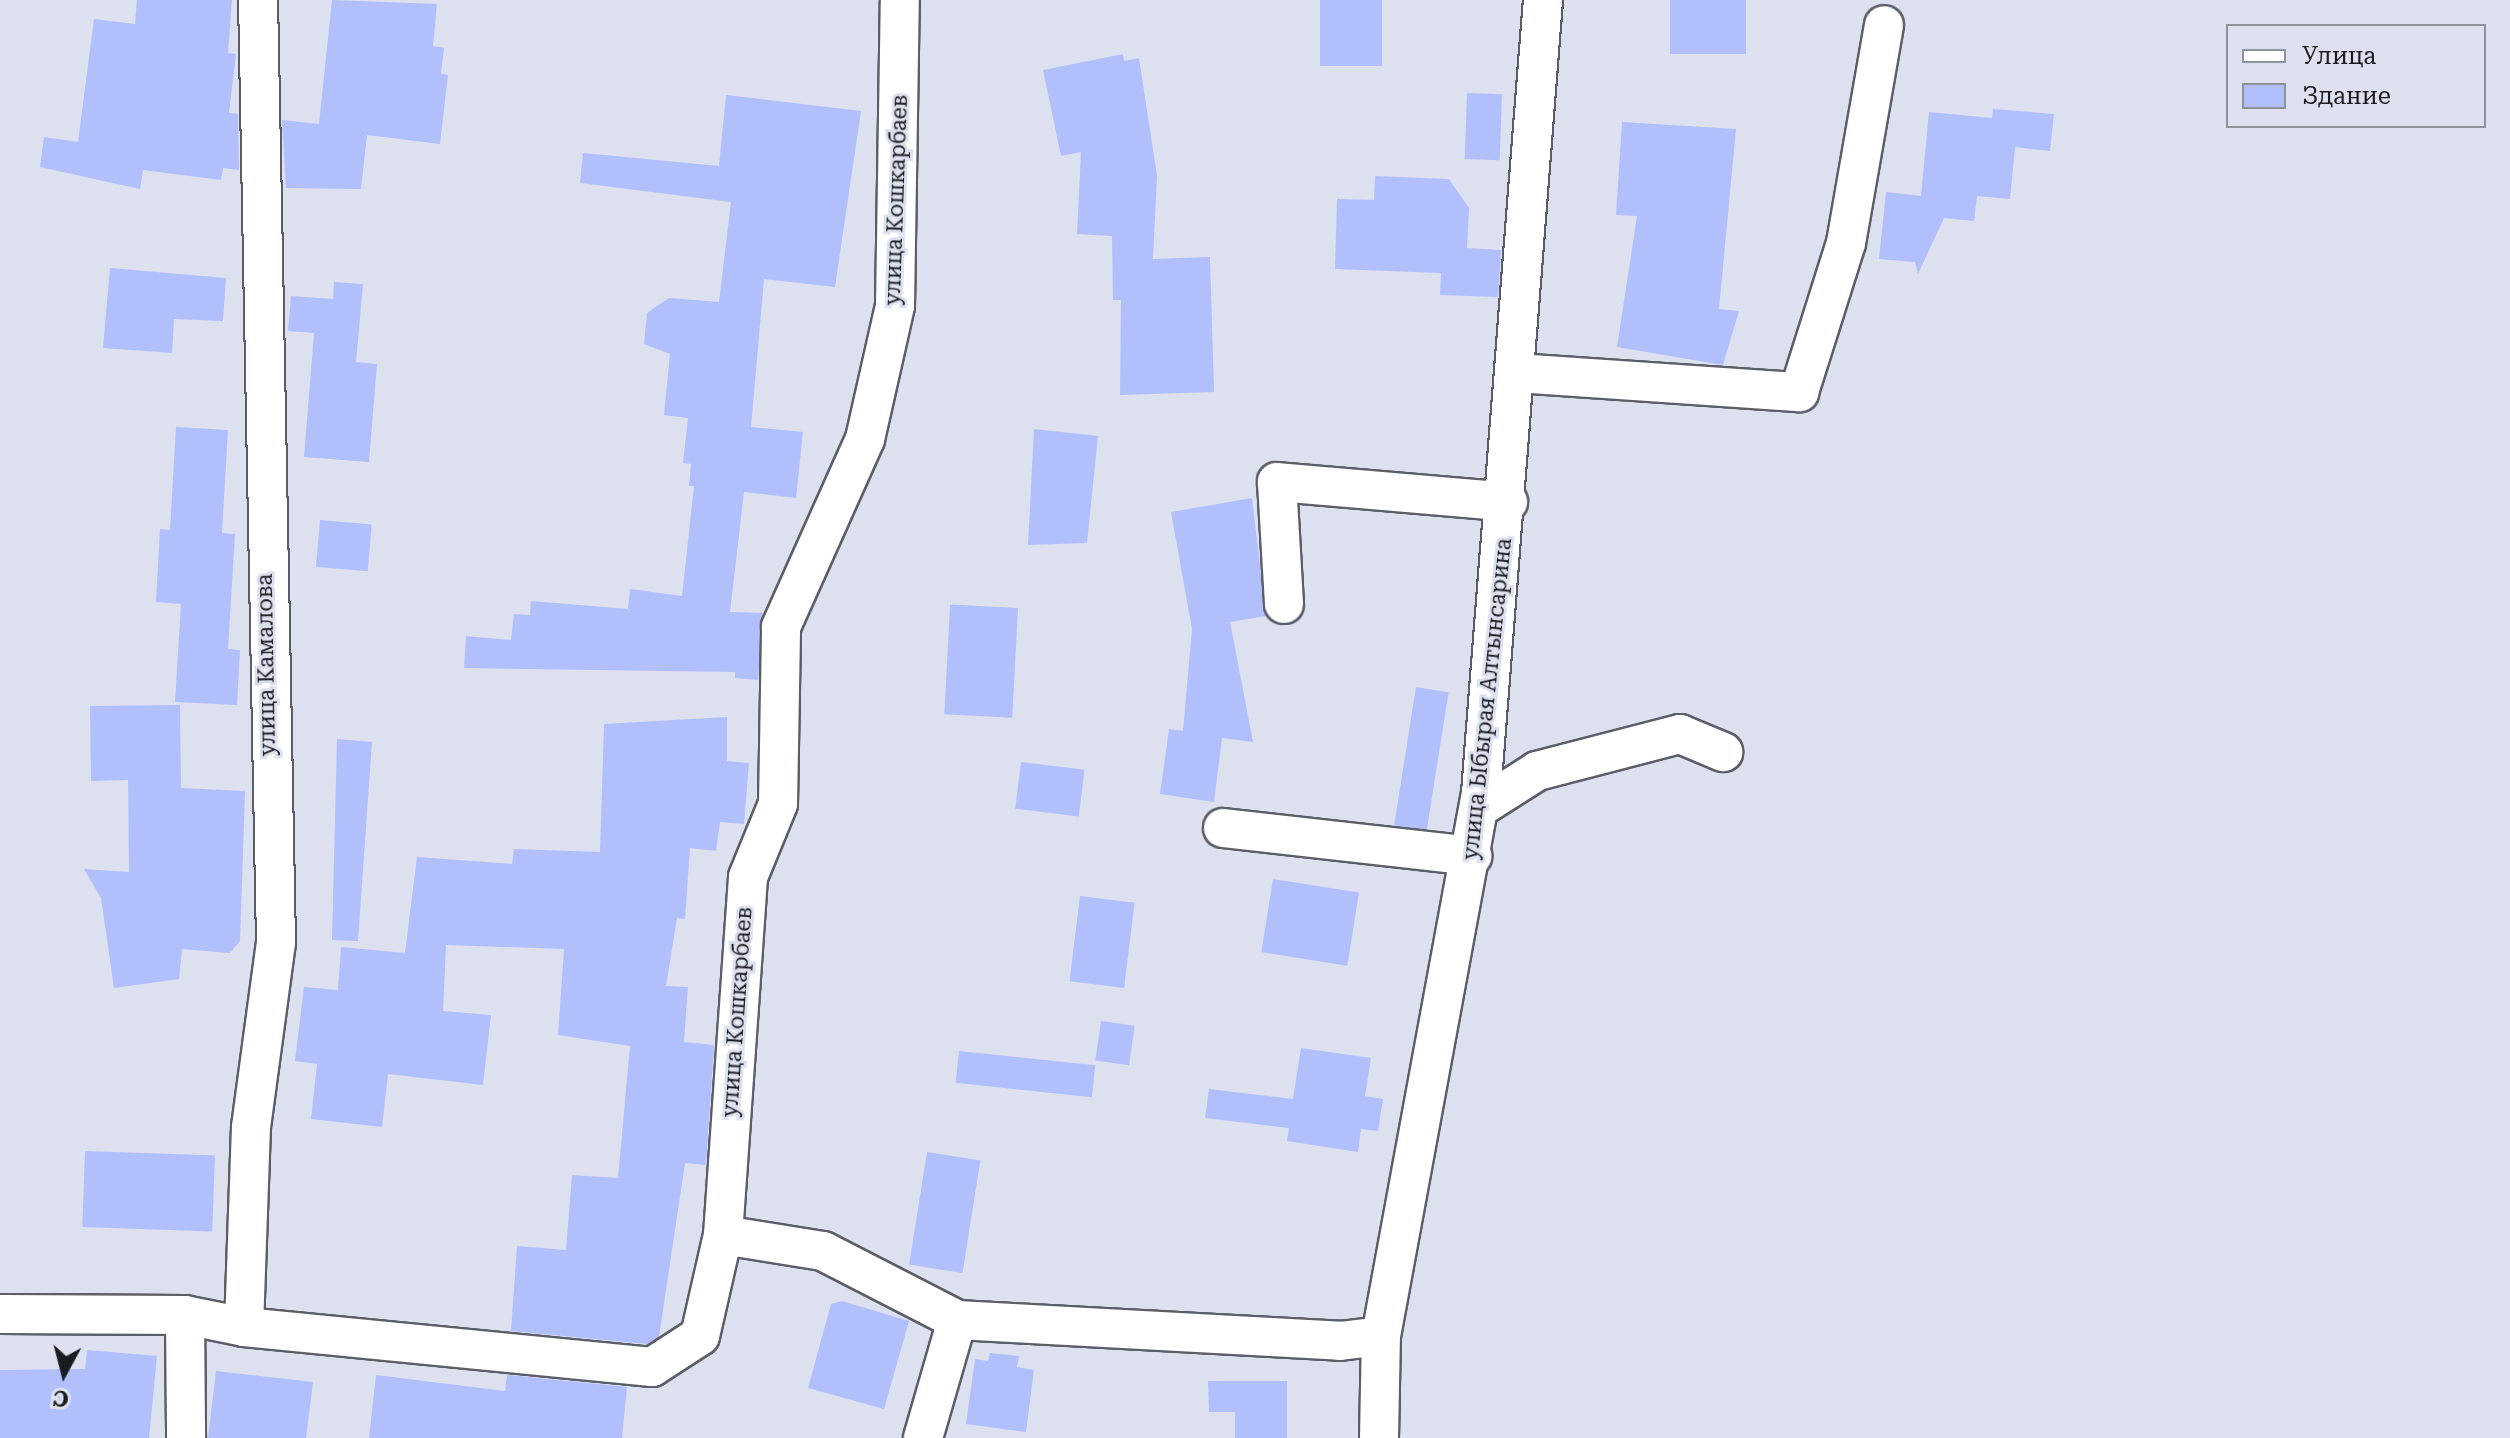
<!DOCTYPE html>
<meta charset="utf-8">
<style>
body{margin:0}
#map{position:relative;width:2510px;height:1438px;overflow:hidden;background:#dde0ee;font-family:"Roboto Serif",serif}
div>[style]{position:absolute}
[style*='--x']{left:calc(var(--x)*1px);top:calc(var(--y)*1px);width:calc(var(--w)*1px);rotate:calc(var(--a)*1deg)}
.building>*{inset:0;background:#b1bffc;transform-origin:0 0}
.roads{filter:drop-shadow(2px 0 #5b5e69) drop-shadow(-2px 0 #5b5e69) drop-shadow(0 2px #5b5e69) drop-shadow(0 -2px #5b5e69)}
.minor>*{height:38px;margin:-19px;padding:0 19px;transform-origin:19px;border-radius:19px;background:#fff}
span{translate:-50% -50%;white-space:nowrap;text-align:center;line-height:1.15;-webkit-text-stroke:6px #dde0ee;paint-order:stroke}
.street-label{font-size:22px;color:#1b1c21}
.legend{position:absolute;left:2226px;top:24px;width:260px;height:104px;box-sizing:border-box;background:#dde0ee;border:2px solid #8f929c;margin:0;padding:10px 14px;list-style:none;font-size:24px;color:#1b1c21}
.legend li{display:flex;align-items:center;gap:16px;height:40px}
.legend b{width:40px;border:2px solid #8f929c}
.north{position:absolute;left:24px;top:1334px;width:80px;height:80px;-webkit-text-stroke:6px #dde0ee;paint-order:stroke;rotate:187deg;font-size:22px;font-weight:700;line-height:32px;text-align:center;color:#1b1c21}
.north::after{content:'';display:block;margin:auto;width:28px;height:36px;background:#1b1c21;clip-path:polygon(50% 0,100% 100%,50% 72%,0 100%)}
</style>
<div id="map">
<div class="building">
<div style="clip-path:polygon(137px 0,232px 0,228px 53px,236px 54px,229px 113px,238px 114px,239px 170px,223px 168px,221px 180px,143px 170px,140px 189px,40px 167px,44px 137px,78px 142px,94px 19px,135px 24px)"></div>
<div style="clip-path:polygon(332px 0,437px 4px,433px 46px,444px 48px,441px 74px,448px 75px,440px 144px,367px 135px,361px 189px,286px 188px,282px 120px,319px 124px)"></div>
<div style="left:1320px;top:0;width:62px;height:66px"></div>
<div style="left:1670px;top:0;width:76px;height:54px"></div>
<div style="clip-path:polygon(1123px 54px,1124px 61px,1139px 58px,1157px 176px,1153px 259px,1210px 257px,1214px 392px,1120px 395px,1121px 300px,1113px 300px,1112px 236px,1077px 234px,1081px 152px,1061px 156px,1043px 70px)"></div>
<div style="left:1467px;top:93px;width:35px;height:66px;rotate:2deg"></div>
<div style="clip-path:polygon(726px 95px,861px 111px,835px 287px,764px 279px,751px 427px,803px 432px,796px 498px,744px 492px,730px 612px,763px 613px,758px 680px,735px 678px,735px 672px,464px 668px,466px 636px,511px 640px,514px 614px,530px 615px,531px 601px,628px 609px,630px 589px,682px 596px,694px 486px,689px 486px,691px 464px,683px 463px,688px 418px,664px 415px,670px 354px,644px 344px,647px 313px,669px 298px,719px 302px,731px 202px,580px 183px,583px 153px,719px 166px)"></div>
<div style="clip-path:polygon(1993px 109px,2054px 114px,2050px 151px,2015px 147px,2010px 199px,1977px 196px,1974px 221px,1944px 218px,1918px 274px,1915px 262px,1879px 259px,1886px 192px,1921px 196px,1929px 112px,1992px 118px)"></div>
<div style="clip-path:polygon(1622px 122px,1736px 129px,1719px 309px,1739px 311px,1723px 365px,1617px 347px,1637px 216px,1616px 215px)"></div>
<div style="clip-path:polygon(1375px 176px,1449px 179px,1469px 208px,1467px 248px,1501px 250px,1498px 297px,1440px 295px,1441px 273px,1335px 269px,1337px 199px,1374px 200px)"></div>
<div style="clip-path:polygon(110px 268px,226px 278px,223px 321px,174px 319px,172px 353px,103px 348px)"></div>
<div style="clip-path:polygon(334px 282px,363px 284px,356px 362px,377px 364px,369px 462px,304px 457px,314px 333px,288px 331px,291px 296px,333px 299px)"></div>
<div style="clip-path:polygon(176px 427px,228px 430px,222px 533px,235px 534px,228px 649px,240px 650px,237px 705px,175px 702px,181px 604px,156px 602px,160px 529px,170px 530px)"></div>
<div style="clip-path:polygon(1034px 429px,1098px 436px,1087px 543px,1028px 545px)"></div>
<div style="clip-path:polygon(1252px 498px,1266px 616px,1230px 622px,1253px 742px,1222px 738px,1214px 802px,1160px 794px,1169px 729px,1183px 731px,1192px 629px,1171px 512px)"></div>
<div style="left:320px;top:520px;width:52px;height:47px;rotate:5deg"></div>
<div style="left:1018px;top:608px;width:110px;height:68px;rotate:93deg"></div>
<div style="left:1416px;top:687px;width:33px;height:140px;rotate:9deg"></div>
<div style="clip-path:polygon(180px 705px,181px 788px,245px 791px,240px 941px,230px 953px,182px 949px,179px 979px,114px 988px,101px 898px,84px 869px,129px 872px,128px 780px,91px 781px,90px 706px)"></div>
<div style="clip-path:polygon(727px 717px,727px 761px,749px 763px,744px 824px,720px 822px,716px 851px,690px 848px,685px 919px,677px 918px,666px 986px,688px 987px,684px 1042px,714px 1045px,706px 1165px,685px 1163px,659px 1337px,647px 1344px,511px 1331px,517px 1246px,566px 1250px,572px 1175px,618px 1178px,630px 1046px,558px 1035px,564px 949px,446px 945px,443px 1011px,491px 1015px,483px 1085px,388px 1074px,382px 1127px,311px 1119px,317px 1064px,295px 1061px,304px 987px,338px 990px,341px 947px,405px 953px,417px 857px,512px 864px,514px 849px,600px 852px,604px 724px)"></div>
<div style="clip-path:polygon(337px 739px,372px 742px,358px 941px,332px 940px)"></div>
<div style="left:1021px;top:762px;width:64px;height:47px;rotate:7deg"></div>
<div style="left:1273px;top:879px;width:87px;height:74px;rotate:9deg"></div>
<div style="left:1080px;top:896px;width:55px;height:86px;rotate:7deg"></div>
<div style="left:1101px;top:1021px;width:34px;height:40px;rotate:8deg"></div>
<div style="clip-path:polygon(1301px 1048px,1371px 1058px,1365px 1096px,1383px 1099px,1378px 1131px,1361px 1129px,1358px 1152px,1287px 1141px,1289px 1128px,1205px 1118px,1209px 1089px,1293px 1099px)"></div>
<div style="left:959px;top:1051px;width:137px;height:32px;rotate:6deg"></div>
<div style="left:85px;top:1151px;width:130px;height:76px;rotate:2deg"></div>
<div style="left:927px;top:1152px;width:54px;height:114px;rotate:9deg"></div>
<div style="clip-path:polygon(842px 1301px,909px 1321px,884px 1409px,808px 1388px,831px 1304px)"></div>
<div style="clip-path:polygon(87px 1350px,157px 1356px,149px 1438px,0 1438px,0 1370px,85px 1369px)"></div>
<div style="clip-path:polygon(990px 1353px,1019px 1356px,1017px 1367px,1034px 1370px,1026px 1432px,966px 1424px,975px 1359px,988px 1361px)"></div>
<div style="clip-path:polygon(216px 1371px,313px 1382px,306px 1438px,208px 1438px)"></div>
<div style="clip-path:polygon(376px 1375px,505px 1391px,507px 1375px,627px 1387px,622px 1438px,369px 1438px)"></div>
<div style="clip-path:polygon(1208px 1381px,1287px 1381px,1287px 1438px,1235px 1438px,1235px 1412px,1209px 1412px)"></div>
</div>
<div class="roads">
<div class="minor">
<div style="--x:1517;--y:373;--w:283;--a:3.9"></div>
<div style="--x:1799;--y:392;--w:156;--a:-72.5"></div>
<div style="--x:1846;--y:243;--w:221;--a:-80.1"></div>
<div style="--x:1284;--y:604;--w:122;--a:-93.3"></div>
<div style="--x:1277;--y:482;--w:232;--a:4.9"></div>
<div style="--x:1479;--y:808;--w:69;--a:-32.5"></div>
<div style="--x:1537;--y:771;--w:148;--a:-14.5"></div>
<div style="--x:1680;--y:734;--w:47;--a:22.7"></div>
<div style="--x:1223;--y:828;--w:251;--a:6.4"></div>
<div style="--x:723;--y:1235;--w:101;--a:9.1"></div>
<div style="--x:823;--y:1251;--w:151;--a:27.2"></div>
<div style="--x:957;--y:1320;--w:384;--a:3.1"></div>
<div style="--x:1340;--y:1341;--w:41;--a:-7"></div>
<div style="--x:0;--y:1314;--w:185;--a:0.3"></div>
<div style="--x:185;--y:1315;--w:60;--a:11.5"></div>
<div style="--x:244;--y:1327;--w:410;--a:5.6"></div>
<div style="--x:652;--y:1367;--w:57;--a:-32.9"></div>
<div style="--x:700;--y:1336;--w:104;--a:-77.2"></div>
<div style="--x:723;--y:1235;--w:359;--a:-86"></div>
<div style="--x:748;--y:877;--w:79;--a:-67.7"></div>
<div style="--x:778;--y:804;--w:177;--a:-89"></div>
<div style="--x:781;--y:627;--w:206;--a:-65.9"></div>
<div style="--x:865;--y:439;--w:136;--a:-77.3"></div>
<div style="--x:895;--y:306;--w:306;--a:-89.1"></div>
<div style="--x:185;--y:1315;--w:123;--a:89.5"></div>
<div style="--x:244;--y:1327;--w:200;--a:-88"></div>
<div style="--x:251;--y:1127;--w:186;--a:-82.3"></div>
<div style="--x:276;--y:943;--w:943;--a:-91.09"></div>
<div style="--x:923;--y:1438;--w:123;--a:-73.9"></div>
<div style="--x:1379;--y:1438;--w:102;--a:-88.9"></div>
<div style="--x:1381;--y:1336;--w:552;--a:-79.57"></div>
<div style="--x:1481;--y:793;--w:795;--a:-85.53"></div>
</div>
</div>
<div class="street-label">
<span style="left:896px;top:200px;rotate:-88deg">улица Кошкарбаев</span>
<span style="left:266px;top:665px;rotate:-91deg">улица Камалова</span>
<span style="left:1487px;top:699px;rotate:-84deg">улица Ыбырая Алтынсарина</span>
<span style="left:737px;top:1012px;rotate:-86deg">улица Кошкарбаев</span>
</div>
<ul class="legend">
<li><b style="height:10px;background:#fff"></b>Улица</li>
<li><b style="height:22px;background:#b1bffc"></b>Здание</li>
</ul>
<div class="north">С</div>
</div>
